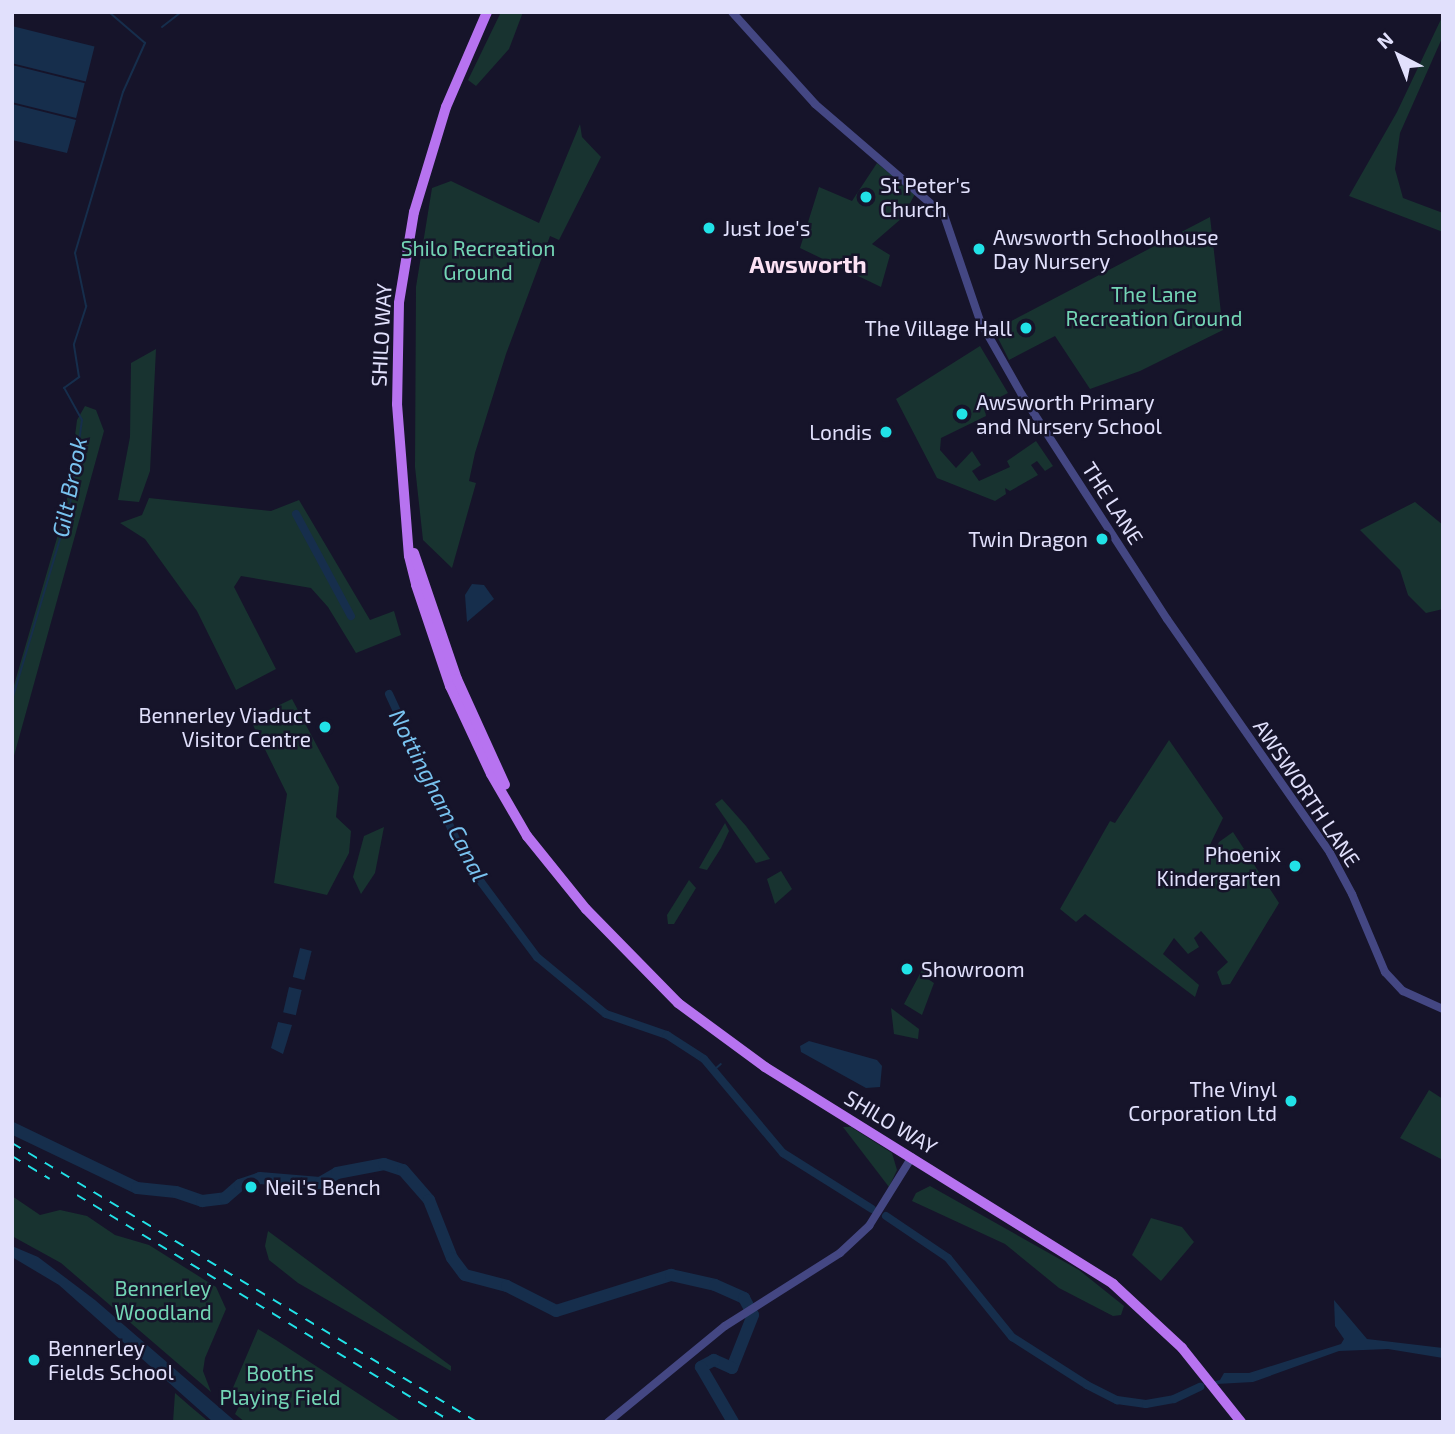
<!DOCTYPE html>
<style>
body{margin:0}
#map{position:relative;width:1455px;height:1434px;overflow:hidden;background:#16142a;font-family:"Exo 2",sans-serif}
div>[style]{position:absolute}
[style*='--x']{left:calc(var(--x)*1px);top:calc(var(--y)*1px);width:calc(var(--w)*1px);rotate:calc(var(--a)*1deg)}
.green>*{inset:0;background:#183330}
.water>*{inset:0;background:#162e4c;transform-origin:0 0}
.stream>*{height:2px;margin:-1px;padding:0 1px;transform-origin:1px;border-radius:1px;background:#162e4c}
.canal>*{height:8px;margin:-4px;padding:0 4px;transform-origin:4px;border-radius:4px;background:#162e4c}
.river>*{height:12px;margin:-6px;padding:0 6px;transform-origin:6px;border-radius:6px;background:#162e4c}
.minor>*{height:8px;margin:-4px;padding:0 4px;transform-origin:4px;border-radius:4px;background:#444783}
.major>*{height:10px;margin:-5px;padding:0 5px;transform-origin:5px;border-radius:5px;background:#b773f0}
.rail>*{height:2px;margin-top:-1px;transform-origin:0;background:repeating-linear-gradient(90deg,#21e2e7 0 10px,transparent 0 19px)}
.dots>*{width:19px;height:19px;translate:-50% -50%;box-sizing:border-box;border:4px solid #16142a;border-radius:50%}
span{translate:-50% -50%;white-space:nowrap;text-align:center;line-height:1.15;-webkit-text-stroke:5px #16142a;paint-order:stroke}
.poi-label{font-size:21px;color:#e1e0fc}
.left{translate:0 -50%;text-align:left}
.right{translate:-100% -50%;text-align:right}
.park-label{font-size:21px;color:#73d5b5}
.street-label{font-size:21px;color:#e1e0fc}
.water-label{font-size:23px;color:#79c3f0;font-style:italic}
.quarter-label{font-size:24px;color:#fce2f4;font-weight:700}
.frame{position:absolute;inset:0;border:14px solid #e1e0fc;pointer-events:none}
.north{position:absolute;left:1364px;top:21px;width:70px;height:70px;-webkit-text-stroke:5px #16142a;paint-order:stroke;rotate:318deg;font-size:19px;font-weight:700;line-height:28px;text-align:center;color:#e1e0fc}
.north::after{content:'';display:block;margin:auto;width:24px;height:32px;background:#e1e0fc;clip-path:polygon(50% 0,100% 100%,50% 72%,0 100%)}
</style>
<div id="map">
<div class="green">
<div style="clip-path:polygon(501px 12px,523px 12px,509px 49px,476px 86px,468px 80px)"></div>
<div style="clip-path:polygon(1443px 15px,1443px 36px,1400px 133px,1395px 169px,1403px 198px,1443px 213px,1443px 232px,1349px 196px,1397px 112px)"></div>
<div style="clip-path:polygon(580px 124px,582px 137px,601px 157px,559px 240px,550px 236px,506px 354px,475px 453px,469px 481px,476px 483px,452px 568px,423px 540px,415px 467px,416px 287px,432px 188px,451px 181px,539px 223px)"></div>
<div style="clip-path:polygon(877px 163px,915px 194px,902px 218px,872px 244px,890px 255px,881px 287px,800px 248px,819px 187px,852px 201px)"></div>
<div style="clip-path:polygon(1210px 217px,1223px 330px,1140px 371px,1090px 389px,1055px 336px,1009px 360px,994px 330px)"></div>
<div style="clip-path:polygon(980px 346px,1008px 393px,984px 405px,986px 416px,941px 438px,940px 450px,956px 468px,972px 451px,981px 465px,972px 471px,979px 481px,1010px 467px,1007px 461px,1036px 441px,1053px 466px,1045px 471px,1037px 461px,1031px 465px,1038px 475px,1010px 491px,1005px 488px,1006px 494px,995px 501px,937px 478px,896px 399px)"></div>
<div style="clip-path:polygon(156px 349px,150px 471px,139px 502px,118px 500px,130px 437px,131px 363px)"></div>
<div style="clip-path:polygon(85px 406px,96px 410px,104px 431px,12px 763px,12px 692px,66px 507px,77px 420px)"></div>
<div style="clip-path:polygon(149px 498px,271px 511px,299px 500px,370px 620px,394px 611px,401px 635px,356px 653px,328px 607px,311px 588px,241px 576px,234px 587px,276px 669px,236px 690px,197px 611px,145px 539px,120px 523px,142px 515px)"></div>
<div style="clip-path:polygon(1415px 502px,1443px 525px,1443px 609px,1426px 613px,1408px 595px,1400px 570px,1360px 530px)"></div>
<div style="clip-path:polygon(292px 699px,339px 787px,336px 817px,351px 831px,349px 853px,327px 895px,274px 883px,287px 794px,250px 719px)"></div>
<div style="clip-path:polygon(1169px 740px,1223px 818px,1205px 855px,1211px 858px,1219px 842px,1233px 832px,1279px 903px,1230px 984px,1222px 985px,1217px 972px,1228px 962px,1201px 931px,1194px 938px,1199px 947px,1188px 954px,1174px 938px,1163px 954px,1199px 985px,1195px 997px,1085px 914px,1076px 922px,1060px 909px,1110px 821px,1115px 823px)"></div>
<div style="clip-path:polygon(722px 799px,746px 826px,770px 859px,756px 863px,715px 804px)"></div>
<div style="clip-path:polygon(725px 823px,729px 831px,721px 848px,707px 870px,699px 868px)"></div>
<div style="clip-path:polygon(384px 827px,375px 873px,361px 894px,353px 877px,364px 836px)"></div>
<div style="clip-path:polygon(781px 871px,792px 889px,775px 904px,767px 879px)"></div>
<div style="clip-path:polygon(689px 880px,696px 888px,674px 924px,668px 924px,667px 915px)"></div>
<div style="clip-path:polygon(922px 970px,936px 977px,925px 977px,934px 983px,922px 1015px,904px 1004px)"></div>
<div style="clip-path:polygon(891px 1008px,919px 1029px,918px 1039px,894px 1034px)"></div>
<div style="clip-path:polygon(1429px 1090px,1443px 1099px,1443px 1160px,1400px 1138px)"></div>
<div style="clip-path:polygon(843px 1127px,851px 1127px,892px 1153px,897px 1170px,889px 1187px)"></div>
<div style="clip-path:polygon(930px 1186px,1079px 1270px,1124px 1306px,1121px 1315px,1113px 1316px,1059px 1288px,1005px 1244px,912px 1201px,916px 1193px)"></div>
<div style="clip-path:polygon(12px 1196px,40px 1215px,60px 1210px,87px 1216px,115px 1235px,149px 1245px,216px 1287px,226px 1309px,205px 1358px,203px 1371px,211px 1392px,61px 1263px,12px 1236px)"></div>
<div style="clip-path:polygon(1151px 1218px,1182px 1227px,1194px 1242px,1161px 1281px,1132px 1255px)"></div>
<div style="clip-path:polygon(268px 1231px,451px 1366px,451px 1371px,298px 1283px,269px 1260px,265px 1246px)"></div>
<div style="clip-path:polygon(258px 1329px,276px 1340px,402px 1422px,245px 1422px,235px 1414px,240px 1404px,229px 1397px)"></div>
<div style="clip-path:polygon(175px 1393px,191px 1407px,209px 1422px,173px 1422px)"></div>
</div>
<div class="water">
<div style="left:12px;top:26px;width:85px;height:36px;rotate:14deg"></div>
<div style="left:12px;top:65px;width:75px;height:36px;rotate:14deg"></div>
<div style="clip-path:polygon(12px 104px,76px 120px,67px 153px,12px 140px)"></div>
<div style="clip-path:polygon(472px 584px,484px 585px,494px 599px,467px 622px,465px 595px)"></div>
<div style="left:300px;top:948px;width:12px;height:30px;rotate:14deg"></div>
<div style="left:289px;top:987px;width:13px;height:26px;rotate:13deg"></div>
<div style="clip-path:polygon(278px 1022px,292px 1025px,283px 1054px,271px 1048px)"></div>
<div style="clip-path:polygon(809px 1041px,877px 1060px,882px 1066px,880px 1087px,866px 1088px,801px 1052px,800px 1046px)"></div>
<div style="clip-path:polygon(12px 1246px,38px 1257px,95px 1300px,236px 1422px,213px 1422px,59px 1285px,12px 1257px)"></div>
<div style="clip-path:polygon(1334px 1300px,1367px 1339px,1443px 1348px,1443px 1358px,1388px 1349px,1339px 1351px,1253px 1382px,1198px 1385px,1220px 1380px,1224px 1373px,1249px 1373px,1341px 1344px,1344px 1339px,1335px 1326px)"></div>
</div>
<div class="stream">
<div style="--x:162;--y:27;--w:24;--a:-38"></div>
<div style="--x:12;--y:700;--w:203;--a:-73.4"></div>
<div style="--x:70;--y:505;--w:86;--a:-82"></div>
<div style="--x:82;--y:420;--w:37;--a:-119"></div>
<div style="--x:64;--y:388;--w:19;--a:-36"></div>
<div style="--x:79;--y:377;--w:33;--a:-99"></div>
<div style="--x:74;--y:344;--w:40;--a:-72"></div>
<div style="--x:86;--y:306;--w:54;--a:-101.7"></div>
<div style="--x:75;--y:253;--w:168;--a:-73.4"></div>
<div style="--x:123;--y:92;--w:54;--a:-65.8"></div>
<div style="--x:145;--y:43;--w:48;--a:-139.3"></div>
<div style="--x:714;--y:1070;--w:9;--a:-41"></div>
</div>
<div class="canal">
<div style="--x:296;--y:514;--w:116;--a:61.7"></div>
<div style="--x:389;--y:694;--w:164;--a:65.2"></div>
<div style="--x:458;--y:843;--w:45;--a:59.5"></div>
<div style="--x:481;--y:882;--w:94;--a:53.3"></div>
<div style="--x:537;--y:957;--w:89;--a:39.6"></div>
<div style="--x:606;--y:1014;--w:65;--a:19"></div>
<div style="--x:667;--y:1035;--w:44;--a:33"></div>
<div style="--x:704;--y:1059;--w:123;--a:50"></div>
<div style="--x:783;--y:1153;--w:105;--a:32.2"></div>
<div style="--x:886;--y:1216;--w:75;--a:34.1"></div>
<div style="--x:948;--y:1258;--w:102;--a:51"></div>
<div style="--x:1012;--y:1337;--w:89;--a:32.6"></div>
<div style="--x:1087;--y:1385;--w:34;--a:27"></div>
<div style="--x:1117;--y:1400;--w:29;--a:8"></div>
<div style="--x:1146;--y:1404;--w:28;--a:-10"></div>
<div style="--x:1174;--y:1399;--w:29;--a:-25"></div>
</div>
<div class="river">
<div style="--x:12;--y:1128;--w:139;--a:25.6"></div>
<div style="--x:137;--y:1188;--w:39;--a:6"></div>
<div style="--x:176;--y:1192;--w:28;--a:19"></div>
<div style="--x:202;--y:1201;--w:23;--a:-7"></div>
<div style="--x:225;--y:1198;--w:20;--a:-41"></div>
<div style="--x:240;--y:1185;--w:21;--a:-19"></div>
<div style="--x:260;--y:1178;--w:60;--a:4.8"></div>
<div style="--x:320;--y:1183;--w:20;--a:-30"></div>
<div style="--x:337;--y:1173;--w:48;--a:-10.8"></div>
<div style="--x:384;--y:1164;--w:20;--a:18"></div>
<div style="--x:403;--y:1170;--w:40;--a:49"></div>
<div style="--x:429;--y:1200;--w:62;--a:68.4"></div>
<div style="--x:452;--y:1258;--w:21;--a:53"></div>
<div style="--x:465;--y:1275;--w:43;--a:14.7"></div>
<div style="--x:507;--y:1286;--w:55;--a:27"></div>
<div style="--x:556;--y:1311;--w:121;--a:-17.4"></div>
<div style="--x:671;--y:1275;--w:45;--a:12.8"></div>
<div style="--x:715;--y:1285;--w:32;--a:24"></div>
<div style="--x:744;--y:1298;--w:19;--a:62"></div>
<div style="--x:753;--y:1315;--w:57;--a:111.6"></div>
<div style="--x:732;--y:1368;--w:20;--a:-156"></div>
<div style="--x:714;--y:1360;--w:15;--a:152"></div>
<div style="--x:701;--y:1367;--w:64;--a:59.8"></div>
</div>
<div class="minor">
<div style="--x:732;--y:12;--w:124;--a:47.9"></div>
<div style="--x:815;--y:104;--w:170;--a:40.7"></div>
<div style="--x:944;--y:215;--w:112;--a:71.2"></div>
<div style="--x:980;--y:321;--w:85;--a:60.4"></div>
<div style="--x:1022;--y:395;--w:267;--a:57.1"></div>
<div style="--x:1167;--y:619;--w:285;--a:55.1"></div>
<div style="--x:1330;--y:853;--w:47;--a:61.8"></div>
<div style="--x:1352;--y:894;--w:85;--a:67.1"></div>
<div style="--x:1385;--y:972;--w:26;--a:47"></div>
<div style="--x:1403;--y:991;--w:44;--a:24.2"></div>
<div style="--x:608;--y:1422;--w:151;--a:-39.4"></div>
<div style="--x:725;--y:1326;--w:136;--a:-32.4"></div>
<div style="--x:840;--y:1253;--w:40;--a:-43"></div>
<div style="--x:869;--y:1226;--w:81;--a:-58.1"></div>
</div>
<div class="major">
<div style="--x:487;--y:12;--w:103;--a:113.3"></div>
<div style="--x:446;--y:107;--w:110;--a:106.9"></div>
<div style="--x:414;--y:212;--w:92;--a:99.4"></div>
<div style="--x:399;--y:303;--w:101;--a:91.1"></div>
<div style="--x:397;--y:404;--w:152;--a:85.5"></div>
<div style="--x:409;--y:556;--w:30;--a:76"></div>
<div style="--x:416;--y:585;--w:107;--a:71.4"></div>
<div style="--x:450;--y:686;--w:97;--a:65"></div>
<div style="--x:491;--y:774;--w:72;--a:59.9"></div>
<div style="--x:527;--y:836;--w:94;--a:51.1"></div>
<div style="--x:586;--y:909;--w:132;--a:45.6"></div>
<div style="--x:678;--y:1003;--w:108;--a:36.3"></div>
<div style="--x:765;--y:1067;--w:410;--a:31.9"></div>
<div style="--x:1113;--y:1284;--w:94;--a:42.8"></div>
<div style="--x:1182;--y:1348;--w:95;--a:51.4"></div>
<div style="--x:414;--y:553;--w:133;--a:71.2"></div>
<div style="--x:457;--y:679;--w:116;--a:65.6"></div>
</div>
<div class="rail">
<div style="--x:12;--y:1143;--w:542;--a:30.96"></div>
<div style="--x:12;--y:1156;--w:44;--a:31.2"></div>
<div style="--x:77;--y:1195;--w:438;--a:31.2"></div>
</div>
<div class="dots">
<div style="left:866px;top:197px;background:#21e2e7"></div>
<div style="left:709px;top:228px;background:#21e2e7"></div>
<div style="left:979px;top:249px;background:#21e2e7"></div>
<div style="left:1026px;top:328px;background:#21e2e7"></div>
<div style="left:962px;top:414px;background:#21e2e7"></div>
<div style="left:886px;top:432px;background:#21e2e7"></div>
<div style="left:1102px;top:539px;background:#21e2e7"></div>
<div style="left:325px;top:727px;background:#21e2e7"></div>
<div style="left:1295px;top:866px;background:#21e2e7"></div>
<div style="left:907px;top:969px;background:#21e2e7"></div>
<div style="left:1291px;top:1101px;background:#21e2e7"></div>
<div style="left:251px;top:1187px;background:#21e2e7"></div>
<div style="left:34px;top:1360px;background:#21e2e7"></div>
</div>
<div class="poi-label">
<span class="left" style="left:880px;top:197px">St Peter's<br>Church</span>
<span class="left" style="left:723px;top:228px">Just Joe's</span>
<span class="left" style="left:993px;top:249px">Awsworth Schoolhouse<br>Day Nursery</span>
<span class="right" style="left:1012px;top:328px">The Village Hall</span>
<span class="left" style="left:976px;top:414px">Awsworth Primary<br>and Nursery School</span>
<span class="right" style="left:872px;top:432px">Londis</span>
<span class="right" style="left:1088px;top:539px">Twin Dragon</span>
<span class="right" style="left:311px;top:727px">Bennerley Viaduct<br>Visitor Centre</span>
<span class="right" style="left:1281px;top:866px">Phoenix<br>Kindergarten</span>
<span class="left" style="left:921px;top:969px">Showroom</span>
<span class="right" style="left:1277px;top:1101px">The Vinyl<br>Corporation Ltd</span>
<span class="left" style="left:265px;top:1187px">Neil's Bench</span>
<span class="left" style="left:48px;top:1360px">Bennerley<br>Fields School</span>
</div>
<div class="park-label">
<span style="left:478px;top:260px">Shilo Recreation<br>Ground</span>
<span style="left:1154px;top:306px">The Lane<br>Recreation Ground</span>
<span style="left:163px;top:1300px">Bennerley<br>Woodland</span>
<span style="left:280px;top:1385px">Booths<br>Playing Field</span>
</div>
<div class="street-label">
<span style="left:381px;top:335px;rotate:-87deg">SHILO WAY</span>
<span style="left:1113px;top:503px;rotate:57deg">THE LANE</span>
<span style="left:1307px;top:793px;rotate:56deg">AWSWORTH LANE</span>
<span style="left:891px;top:1122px;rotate:31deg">SHILO WAY</span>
</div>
<div class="water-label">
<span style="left:69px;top:487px;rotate:-79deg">Gilt Brook</span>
<span style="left:439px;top:795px;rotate:63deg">Nottingham Canal</span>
</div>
<div class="quarter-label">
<span style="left:808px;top:264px">Awsworth</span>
</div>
<div class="frame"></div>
<div class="north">N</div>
</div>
